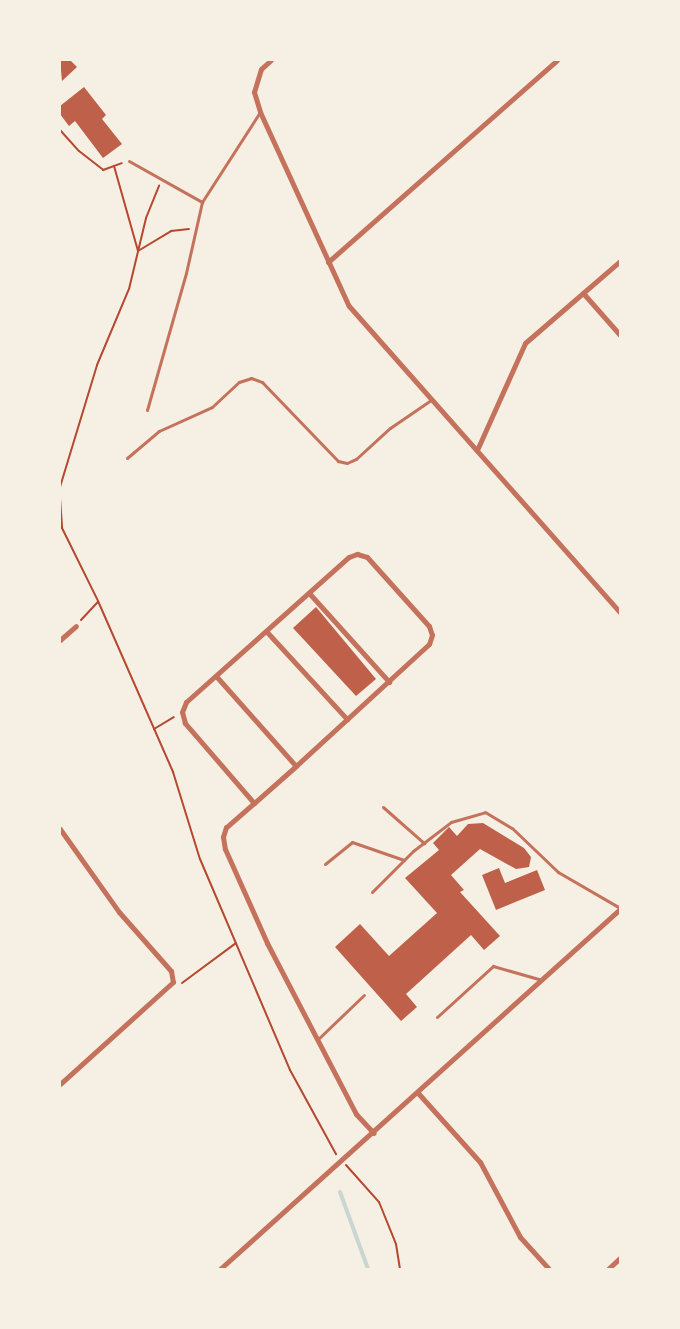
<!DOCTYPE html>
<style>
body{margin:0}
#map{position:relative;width:680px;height:1329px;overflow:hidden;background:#f6efe4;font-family:Helvetica,sans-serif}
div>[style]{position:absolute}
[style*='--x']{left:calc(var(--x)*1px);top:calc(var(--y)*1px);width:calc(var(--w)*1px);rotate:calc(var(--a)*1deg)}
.stream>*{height:4px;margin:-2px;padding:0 2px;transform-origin:2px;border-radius:2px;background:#c9d6d2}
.building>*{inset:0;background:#bf614a}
.path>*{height:2px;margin:-1px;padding:0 1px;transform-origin:1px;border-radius:1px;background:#b5482f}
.service>*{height:3px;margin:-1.5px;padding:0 1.5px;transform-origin:1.5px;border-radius:1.5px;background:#c5725c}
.minor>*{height:5px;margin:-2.5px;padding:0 2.5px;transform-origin:2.5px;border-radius:2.5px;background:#c5725c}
span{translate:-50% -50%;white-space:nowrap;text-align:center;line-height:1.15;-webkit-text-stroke:5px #f6efe4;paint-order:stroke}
.frame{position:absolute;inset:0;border:61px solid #f6efe4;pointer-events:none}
</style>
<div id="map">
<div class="stream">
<div style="--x:340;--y:1192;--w:82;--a:70"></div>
</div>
<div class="building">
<div style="clip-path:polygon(60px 60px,70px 60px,77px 67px,62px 81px)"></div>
<div style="clip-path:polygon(84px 87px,106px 115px,102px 119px,122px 144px,103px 158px,75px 121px,69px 126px,60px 114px,60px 106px)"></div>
<div style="clip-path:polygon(316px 607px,376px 679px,356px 696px,293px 628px)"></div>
<div style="clip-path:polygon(483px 823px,524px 848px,531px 857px,529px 867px,516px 869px,480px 849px,451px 875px,464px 890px,460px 892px,500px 936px,484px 950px,471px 935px,406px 994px,417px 1007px,401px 1021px,335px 947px,360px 924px,389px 956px,437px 913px,405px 878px,439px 850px,433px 843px,449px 827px,457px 836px,468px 824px)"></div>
<div style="clip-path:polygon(499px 868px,505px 883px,537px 870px,545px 890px,496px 910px,482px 875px)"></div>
</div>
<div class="path">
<div style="--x:60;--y:130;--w:28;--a:48"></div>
<div style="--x:79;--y:151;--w:31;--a:38"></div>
<div style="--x:103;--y:170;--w:20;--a:-20"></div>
<div style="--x:114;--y:166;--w:88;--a:74.2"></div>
<div style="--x:138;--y:251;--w:39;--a:-31"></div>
<div style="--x:171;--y:231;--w:18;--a:-6"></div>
<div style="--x:60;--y:487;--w:127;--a:-73.1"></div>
<div style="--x:97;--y:365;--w:82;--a:-67.2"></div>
<div style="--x:129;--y:289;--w:73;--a:-76.5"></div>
<div style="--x:146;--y:218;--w:35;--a:-68"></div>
<div style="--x:60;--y:498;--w:30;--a:86"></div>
<div style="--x:62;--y:528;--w:81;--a:63.7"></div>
<div style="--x:98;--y:601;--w:187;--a:66.3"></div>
<div style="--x:173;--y:772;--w:91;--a:72.8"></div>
<div style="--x:200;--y:859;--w:229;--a:66.9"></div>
<div style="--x:290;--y:1070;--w:96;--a:61.3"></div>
<div style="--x:81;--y:620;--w:25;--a:-47"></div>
<div style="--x:154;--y:729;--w:23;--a:-31"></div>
<div style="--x:182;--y:983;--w:67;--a:-36.5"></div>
<div style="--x:346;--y:1165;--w:50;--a:48.3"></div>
<div style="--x:379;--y:1202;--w:45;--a:68"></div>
<div style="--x:396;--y:1244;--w:25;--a:81"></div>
</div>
<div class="service">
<div style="--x:129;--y:161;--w:84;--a:29.3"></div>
<div style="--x:202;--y:202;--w:107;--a:-57.2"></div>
<div style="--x:147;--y:410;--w:142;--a:-74.1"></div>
<div style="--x:186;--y:273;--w:73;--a:-77.3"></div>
<div style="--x:127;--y:458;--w:42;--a:-40.2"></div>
<div style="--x:159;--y:431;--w:58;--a:-24.4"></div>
<div style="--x:212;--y:407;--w:37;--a:-43"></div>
<div style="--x:239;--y:382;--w:13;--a:-18"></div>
<div style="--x:251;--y:378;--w:12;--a:20"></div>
<div style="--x:262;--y:382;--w:110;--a:46.1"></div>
<div style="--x:338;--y:461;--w:9;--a:13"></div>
<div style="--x:347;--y:463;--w:10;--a:-24"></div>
<div style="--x:356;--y:459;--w:46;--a:-42.4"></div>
<div style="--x:390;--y:428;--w:50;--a:-34.3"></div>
<div style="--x:383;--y:807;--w:55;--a:41.3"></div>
<div style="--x:325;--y:864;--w:35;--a:-39"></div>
<div style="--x:352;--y:842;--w:55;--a:19.1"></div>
<div style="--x:372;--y:892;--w:58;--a:-45"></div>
<div style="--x:413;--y:851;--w:48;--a:-37.3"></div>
<div style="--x:451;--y:822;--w:35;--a:-16"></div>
<div style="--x:485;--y:812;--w:31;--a:31"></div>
<div style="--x:512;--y:828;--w:64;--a:43.7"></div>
<div style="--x:558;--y:872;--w:72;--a:30.1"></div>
<div style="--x:437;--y:1017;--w:76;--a:-42.3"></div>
<div style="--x:493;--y:966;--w:51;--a:15.9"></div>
<div style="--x:317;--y:1040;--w:65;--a:-43.8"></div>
</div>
<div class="minor">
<div style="--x:271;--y:60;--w:13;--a:138"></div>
<div style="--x:261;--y:69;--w:24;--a:107"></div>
<div style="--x:254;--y:92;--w:21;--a:73"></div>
<div style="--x:260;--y:112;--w:213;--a:65.4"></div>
<div style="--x:349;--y:306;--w:409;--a:48.5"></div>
<div style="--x:328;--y:262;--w:305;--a:-41.4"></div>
<div style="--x:583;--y:293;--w:56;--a:48.6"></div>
<div style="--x:477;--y:450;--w:117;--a:-65.8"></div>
<div style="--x:525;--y:343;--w:125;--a:-40.8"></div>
<div style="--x:309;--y:593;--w:120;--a:48"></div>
<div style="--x:266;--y:631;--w:120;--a:47.4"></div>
<div style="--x:60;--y:640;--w:21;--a:-41"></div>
<div style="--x:216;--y:676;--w:120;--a:48.4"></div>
<div style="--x:254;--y:803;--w:106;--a:-130.8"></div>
<div style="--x:185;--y:723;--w:11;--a:-105"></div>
<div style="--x:182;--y:712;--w:11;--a:-68"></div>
<div style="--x:186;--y:702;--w:218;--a:-41.7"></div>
<div style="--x:349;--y:557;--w:9;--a:-21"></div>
<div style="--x:357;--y:554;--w:10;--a:17"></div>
<div style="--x:367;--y:557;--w:93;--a:48.1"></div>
<div style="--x:429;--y:626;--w:9;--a:72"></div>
<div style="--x:432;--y:635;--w:9;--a:108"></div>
<div style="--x:429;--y:644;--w:180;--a:137.5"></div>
<div style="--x:296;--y:766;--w:56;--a:138.6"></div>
<div style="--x:254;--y:803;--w:37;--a:139"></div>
<div style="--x:226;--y:827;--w:10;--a:107"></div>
<div style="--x:223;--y:837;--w:12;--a:81"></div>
<div style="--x:225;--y:849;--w:103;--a:65.9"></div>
<div style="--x:267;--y:943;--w:193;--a:62.5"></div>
<div style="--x:356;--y:1114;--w:26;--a:47"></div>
<div style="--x:60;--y:829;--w:102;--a:54.6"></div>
<div style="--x:119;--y:912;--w:79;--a:48.6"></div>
<div style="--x:171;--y:971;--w:11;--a:80"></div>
<div style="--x:173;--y:982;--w:152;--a:137.9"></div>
<div style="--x:418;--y:1093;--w:93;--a:48.1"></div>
<div style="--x:480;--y:1162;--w:85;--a:61.9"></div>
<div style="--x:520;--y:1237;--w:43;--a:47.8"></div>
<div style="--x:220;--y:1269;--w:538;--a:-41.99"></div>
<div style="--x:608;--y:1269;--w:16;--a:-43"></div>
</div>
<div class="frame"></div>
</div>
